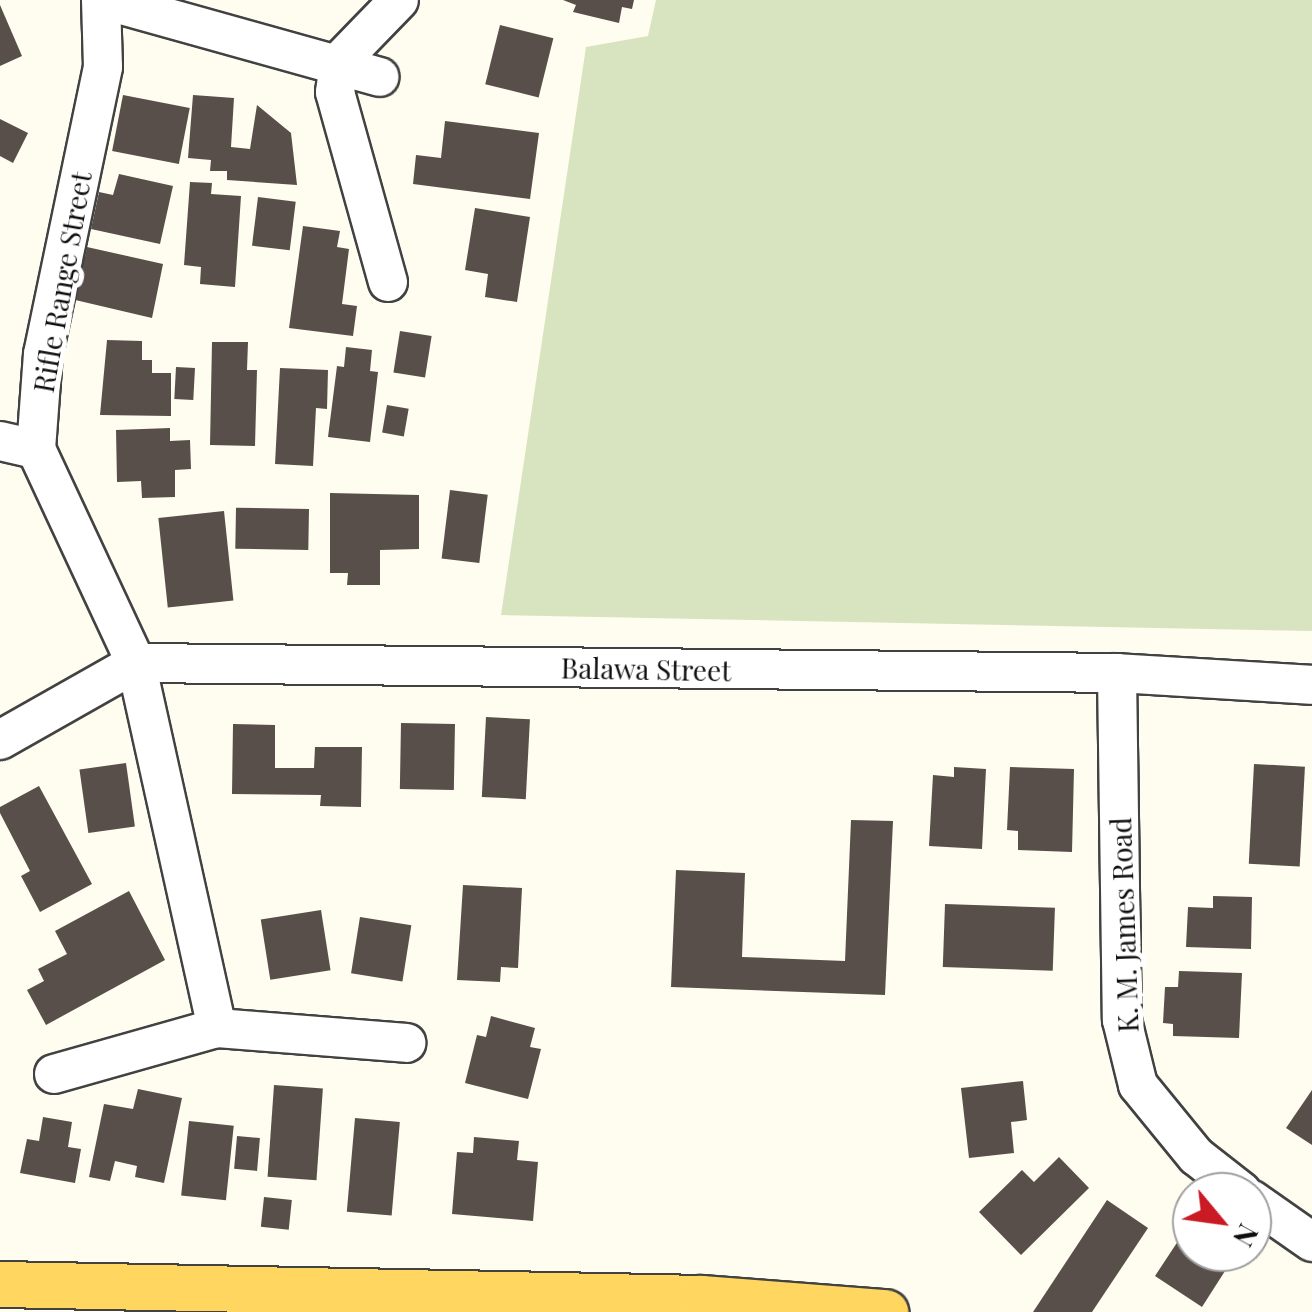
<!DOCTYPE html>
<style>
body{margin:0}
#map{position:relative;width:1312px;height:1312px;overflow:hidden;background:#fffcf0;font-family:"Playfair Display",serif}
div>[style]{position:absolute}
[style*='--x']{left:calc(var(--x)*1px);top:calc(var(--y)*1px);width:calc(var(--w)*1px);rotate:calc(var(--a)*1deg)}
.cemetery>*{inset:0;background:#d8e4bf}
.building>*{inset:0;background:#584f4a;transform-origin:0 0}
.roads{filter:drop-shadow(2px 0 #424242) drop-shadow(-2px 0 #424242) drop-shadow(0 2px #424242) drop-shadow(0 -2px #424242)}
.minor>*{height:38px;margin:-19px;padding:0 19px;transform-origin:19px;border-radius:19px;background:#fff}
.major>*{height:45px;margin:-22.5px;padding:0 22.5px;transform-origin:22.5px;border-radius:22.5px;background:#ffd760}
span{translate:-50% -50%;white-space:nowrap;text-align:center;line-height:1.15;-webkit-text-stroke:10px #fff;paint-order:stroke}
.street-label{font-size:28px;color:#0f0f0f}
.north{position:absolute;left:1172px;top:1172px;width:100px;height:100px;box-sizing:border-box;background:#fff;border:2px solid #9f9f9f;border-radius:50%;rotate:119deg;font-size:28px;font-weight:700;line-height:40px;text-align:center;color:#0f0f0f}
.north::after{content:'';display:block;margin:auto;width:35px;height:45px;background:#ca1b25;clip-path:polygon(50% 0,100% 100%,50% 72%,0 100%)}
</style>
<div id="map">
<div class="cemetery">
<div style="clip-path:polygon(656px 0,1312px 0,1312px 631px,501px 615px,586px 47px,648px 36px)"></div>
</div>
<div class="building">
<div style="clip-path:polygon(563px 0,634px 0,632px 9px,622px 7px,619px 23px,573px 12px,576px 5px)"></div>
<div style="clip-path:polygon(0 5px,22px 56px,0 66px)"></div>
<div style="left:500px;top:25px;width:55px;height:61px;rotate:14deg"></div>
<div style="left:123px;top:95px;width:68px;height:57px;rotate:11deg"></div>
<div style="clip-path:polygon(193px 95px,234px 98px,231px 147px,250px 149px,257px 105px,291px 133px,297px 185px,227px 180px,227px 171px,210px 171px,211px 160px,188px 158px)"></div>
<div style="clip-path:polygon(0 119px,28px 133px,13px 163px,0 156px)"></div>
<div style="clip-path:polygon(445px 121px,539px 133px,530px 199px,413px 184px,416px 155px,441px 158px)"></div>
<div style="clip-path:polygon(119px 174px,173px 186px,160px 244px,91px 229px,99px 192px,113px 195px)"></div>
<div style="clip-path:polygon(190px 182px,212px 183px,211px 194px,241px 196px,235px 287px,200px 284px,201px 267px,184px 265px)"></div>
<div style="left:258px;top:197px;width:38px;height:49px;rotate:7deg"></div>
<div style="clip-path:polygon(475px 208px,530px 217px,517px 302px,485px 297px,488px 274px,465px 270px)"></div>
<div style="clip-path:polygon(303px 226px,340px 231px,337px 247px,349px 249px,342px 304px,357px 306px,353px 336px,289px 328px)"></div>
<div style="clip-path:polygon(87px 247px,163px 264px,152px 318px,71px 299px,79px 256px,85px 257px)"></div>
<div style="left:400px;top:331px;width:32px;height:42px;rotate:9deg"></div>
<div style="clip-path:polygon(107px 340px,142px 341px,142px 360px,152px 360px,152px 373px,171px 373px,171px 416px,100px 415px)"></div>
<div style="clip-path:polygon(212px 342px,248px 342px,247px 370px,257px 370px,255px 446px,210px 445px)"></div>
<div style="clip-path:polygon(346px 347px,372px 350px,370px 371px,378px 372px,370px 442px,328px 437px,337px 366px,344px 367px)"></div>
<div style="left:176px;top:367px;width:19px;height:32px;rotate:3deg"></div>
<div style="clip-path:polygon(280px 368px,328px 370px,327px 409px,316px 408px,313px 466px,275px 464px)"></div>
<div style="left:387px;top:405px;width:22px;height:28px;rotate:10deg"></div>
<div style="clip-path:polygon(170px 428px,170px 441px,190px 440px,191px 469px,175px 470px,175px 497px,142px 498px,141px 481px,117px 482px,116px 430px)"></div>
<div style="left:450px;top:490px;width:38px;height:69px;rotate:7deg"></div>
<div style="clip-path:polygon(330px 493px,419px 495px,419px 549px,380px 550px,380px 585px,347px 585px,348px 573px,330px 573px)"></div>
<div style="left:309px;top:509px;width:41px;height:73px;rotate:91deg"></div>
<div style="left:224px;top:511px;width:90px;height:66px;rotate:84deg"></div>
<div style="left:486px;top:717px;width:44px;height:80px;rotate:3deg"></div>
<div style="left:401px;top:723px;width:54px;height:66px;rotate:1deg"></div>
<div style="clip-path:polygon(233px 724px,275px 725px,275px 768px,314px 768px,315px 747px,362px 747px,361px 807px,320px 806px,321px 795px,232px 794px)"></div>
<div style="left:126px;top:763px;width:64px;height:47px;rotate:82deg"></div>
<div style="left:1254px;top:764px;width:51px;height:100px;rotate:3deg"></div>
<div style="clip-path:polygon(954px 767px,986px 769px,982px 849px,929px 846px,933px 775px,954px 777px)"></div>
<div style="clip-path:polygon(1010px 767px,1074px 769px,1072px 852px,1018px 850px,1018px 831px,1007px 830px)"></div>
<div style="clip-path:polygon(39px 786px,92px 884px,40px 912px,21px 876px,30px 871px,0 813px,0 807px)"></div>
<div style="clip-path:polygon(851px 820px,893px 821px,885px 995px,671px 987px,676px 870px,745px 873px,742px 957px,845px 961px)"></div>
<div style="clip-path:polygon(463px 885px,522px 888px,518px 968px,501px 967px,500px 982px,457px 980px)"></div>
<div style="clip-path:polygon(129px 891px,165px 960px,46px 1025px,27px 990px,44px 981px,38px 969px,67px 954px,55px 931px)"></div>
<div style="clip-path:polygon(1213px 896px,1252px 897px,1251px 949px,1186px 947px,1188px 907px,1213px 908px)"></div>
<div style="left:945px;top:904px;width:110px;height:63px;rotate:2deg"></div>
<div style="left:321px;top:910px;width:61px;height:61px;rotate:81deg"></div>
<div style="left:360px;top:917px;width:52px;height:57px;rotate:9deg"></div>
<div style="clip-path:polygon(1179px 971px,1242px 973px,1239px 1038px,1173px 1036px,1173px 1024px,1163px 1023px,1165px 987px,1178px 987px)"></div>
<div style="clip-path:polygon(491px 1016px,535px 1028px,530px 1047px,541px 1049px,528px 1099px,465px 1083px,477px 1035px,486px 1037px)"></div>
<div style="clip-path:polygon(1023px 1081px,1027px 1120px,1011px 1122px,1014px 1153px,969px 1158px,961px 1088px)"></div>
<div style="left:274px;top:1085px;width:49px;height:92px;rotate:4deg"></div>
<div style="clip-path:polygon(138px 1089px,182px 1098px,164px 1183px,135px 1177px,137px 1166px,115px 1161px,110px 1181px,89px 1177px,104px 1104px,133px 1109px)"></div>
<div style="clip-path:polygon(1312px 1090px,1312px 1145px,1286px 1128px)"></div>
<div style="clip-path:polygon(43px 1117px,72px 1122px,68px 1147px,81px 1149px,75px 1183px,20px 1173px,27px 1139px,39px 1141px)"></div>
<div style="left:355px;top:1118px;width:45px;height:94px;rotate:5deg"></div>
<div style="left:189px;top:1121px;width:45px;height:75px;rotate:6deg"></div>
<div style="left:237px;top:1136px;width:23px;height:33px;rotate:5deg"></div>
<div style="clip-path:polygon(474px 1137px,519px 1141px,517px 1160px,538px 1162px,533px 1221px,452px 1214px,457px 1152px,473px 1153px)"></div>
<div style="clip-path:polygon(1059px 1157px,1089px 1188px,1021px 1255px,979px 1212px,1022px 1170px,1034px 1182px)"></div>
<div style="left:264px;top:1197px;width:28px;height:30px;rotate:6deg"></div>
<div style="clip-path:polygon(1107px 1200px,1148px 1228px,1092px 1312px,1033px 1312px)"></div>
<div style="clip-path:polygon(1186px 1229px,1192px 1252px,1220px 1252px,1232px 1260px,1202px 1307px,1155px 1276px)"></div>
</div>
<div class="roads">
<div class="minor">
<div style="--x:101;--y:0;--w:67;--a:88.3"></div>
<div style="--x:103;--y:67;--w:293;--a:101.8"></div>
<div style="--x:43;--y:354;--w:95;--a:94.2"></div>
<div style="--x:36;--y:449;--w:236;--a:65"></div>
<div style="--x:136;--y:663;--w:374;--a:77.5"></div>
<div style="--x:104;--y:0;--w:286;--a:15.6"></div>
<div style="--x:388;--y:282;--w:197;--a:-105.6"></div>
<div style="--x:335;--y:92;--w:30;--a:-82"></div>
<div style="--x:339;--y:62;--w:86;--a:-45.9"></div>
<div style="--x:0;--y:441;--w:37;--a:13"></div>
<div style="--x:1117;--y:673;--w:347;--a:89.2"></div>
<div style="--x:1122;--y:1020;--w:67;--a:76.2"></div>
<div style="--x:1138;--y:1085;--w:92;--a:50.8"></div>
<div style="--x:1196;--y:1156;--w:58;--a:38"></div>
<div style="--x:0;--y:740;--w:156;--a:-29.5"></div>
<div style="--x:136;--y:663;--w:981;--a:0.58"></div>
<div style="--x:1117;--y:673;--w:195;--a:3.5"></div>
<div style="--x:54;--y:1074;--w:169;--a:-15.8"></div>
<div style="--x:217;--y:1028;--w:190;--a:4.5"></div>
<div style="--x:1252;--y:1200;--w:73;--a:35"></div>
</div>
<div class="major">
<div style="--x:0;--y:1284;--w:701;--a:1.14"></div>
<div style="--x:701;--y:1298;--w:185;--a:4.4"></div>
</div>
</div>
<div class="street-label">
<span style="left:62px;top:282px;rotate:-80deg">Rifle Range Street</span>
<span style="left:646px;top:669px;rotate:1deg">Balawa Street</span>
<span style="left:1124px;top:925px;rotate:-92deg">K. M. James Road</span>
</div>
<div class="north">N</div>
</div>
